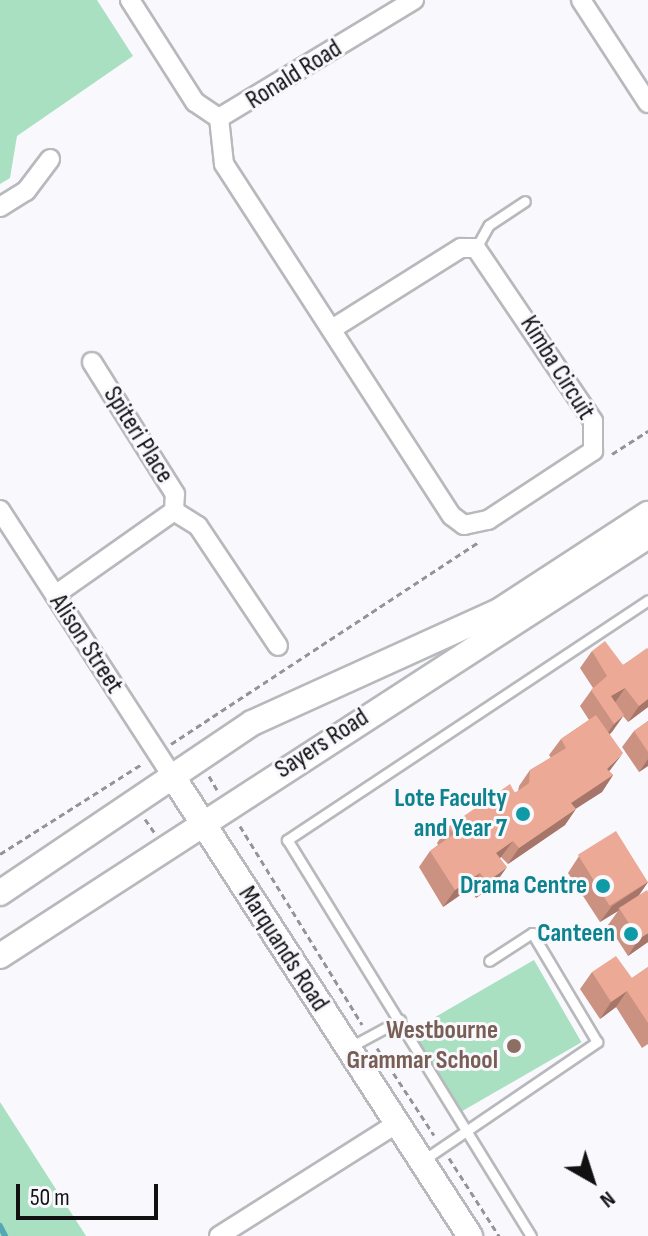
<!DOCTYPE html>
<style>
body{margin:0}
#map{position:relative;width:648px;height:1236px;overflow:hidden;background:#f9f9fd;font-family:"Sofia Sans Condensed",sans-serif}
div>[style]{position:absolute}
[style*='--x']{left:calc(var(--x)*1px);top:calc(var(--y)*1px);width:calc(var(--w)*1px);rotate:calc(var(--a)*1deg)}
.green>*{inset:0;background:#a8e0c1;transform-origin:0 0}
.stream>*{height:6px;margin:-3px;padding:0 3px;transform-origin:3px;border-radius:3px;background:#52a9b4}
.path>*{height:3px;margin-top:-1.5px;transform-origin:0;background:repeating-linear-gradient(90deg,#949496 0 6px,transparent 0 10px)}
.roads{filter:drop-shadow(2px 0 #b8b9bc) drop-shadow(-2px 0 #b8b9bc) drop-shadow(0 2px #b8b9bc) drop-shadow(0 -2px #b8b9bc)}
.lane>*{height:9px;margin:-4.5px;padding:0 4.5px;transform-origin:4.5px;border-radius:4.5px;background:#fff}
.street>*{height:18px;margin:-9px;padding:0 9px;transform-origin:9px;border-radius:9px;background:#fff}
.secondary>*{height:24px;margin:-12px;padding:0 12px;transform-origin:12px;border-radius:12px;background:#fff}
.wall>*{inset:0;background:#cb9181}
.shaded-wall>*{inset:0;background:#a57669}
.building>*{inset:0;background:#eca996;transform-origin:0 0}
.dots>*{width:22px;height:22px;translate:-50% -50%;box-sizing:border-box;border:4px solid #f9f9fd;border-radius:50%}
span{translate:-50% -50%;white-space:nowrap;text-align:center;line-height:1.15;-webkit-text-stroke:6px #f9f9fd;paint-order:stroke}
.street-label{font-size:26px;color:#111112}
.culture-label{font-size:26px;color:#0d838f;font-weight:700}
.right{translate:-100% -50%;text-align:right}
.education-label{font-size:26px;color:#785e54;font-weight:700}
.north{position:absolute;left:552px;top:1140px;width:80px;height:80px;-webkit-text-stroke:6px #f9f9fd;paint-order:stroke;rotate:141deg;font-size:22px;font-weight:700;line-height:32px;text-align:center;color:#111112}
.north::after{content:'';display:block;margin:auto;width:28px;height:36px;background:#111112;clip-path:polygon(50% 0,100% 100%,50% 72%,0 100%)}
.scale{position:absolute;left:16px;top:1184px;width:142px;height:36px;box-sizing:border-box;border:4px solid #111112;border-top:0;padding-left:10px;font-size:24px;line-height:28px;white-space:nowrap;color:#111112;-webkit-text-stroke:6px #f9f9fd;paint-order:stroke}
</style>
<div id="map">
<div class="green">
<div style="clip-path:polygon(0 0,97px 0,133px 56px,17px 136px,10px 178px,0 184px)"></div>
<div style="left:534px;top:960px;width:95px;height:143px;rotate:60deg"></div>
<div style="clip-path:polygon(0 1102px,86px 1236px,0 1236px)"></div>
</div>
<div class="stream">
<div style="--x:0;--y:1226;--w:11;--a:63"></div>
</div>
<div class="path">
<div style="--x:612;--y:454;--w:43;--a:-32.6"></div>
<div style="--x:171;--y:744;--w:368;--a:-33.3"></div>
<div style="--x:209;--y:776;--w:16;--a:60"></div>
<div style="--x:145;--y:819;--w:16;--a:55"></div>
<div style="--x:240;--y:826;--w:233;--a:58.4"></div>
<div style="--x:0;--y:854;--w:168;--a:-32.4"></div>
<div style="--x:377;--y:1048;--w:104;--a:56.8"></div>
<div style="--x:449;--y:1158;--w:93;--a:57.3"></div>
</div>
<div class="roads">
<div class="lane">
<div style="--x:476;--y:248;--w:26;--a:-61"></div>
<div style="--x:489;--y:225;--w:43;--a:-33.7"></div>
<div style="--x:350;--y:1047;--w:57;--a:-28.4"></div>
<div style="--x:422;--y:1161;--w:212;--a:-34.2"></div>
<div style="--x:597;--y:1042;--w:127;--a:-120.8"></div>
<div style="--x:532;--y:933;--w:51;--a:146.9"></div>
<div style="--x:531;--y:1236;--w:465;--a:-121.6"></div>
<div style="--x:287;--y:840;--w:433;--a:-33.6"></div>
</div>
<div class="street">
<div style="--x:130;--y:0;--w:121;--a:57.5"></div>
<div style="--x:195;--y:102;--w:29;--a:34"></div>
<div style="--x:219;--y:118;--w:228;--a:-31.2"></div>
<div style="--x:581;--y:0;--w:123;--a:57"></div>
<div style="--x:219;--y:118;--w:46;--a:83.8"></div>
<div style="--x:224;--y:164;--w:419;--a:57.1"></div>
<div style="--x:452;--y:516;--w:15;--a:37"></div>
<div style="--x:464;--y:525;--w:25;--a:-12"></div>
<div style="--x:488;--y:520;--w:126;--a:-33.3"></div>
<div style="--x:593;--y:451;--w:30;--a:-90"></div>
<div style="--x:593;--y:421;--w:209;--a:-124.1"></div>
<div style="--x:476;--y:248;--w:15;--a:180"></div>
<div style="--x:461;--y:248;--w:152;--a:147.9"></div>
<div style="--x:0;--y:207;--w:31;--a:-32"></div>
<div style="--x:26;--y:191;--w:40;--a:-53"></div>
<div style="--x:0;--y:510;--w:318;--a:57.1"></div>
<div style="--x:174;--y:511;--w:28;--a:32"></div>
<div style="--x:198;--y:526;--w:144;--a:56.3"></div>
<div style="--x:55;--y:595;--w:146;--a:-35.2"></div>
<div style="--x:174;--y:511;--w:17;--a:-87"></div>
<div style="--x:175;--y:494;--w:156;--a:-122.2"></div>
<div style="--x:219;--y:1236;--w:212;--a:-32.3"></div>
</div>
<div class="secondary">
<div style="--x:173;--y:777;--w:547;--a:57.09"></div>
<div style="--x:0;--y:893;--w:304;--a:-34"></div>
<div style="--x:252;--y:723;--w:271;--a:-24.4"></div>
<div style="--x:499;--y:611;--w:178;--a:-33.1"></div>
<div style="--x:0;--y:956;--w:772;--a:-32.95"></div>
</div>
</div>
<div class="wall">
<div style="clip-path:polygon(648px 649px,648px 707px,628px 722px,623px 716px,610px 734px,611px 769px,609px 771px,613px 775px,602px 792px,576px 808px,565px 825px,508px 864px,501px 857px,500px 858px,495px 884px,476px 898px,469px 889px,443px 907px,419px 867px,430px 851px,438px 845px,437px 843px,448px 827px,518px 791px,519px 786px,530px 770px,551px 758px,549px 755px,561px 739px,589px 720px,580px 706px,593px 688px,580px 668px,592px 651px,623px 665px)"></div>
<div style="clip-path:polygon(648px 721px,648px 766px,639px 772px,622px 747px,634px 731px)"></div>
<div style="clip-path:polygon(579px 856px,648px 882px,639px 895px,648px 942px,628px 956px,608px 925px,618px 911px,600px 922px,568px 873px)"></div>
<div style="clip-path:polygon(648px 967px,648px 1044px,642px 1048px,616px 1007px,600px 1019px,580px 989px,592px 972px,632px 978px)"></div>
</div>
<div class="shaded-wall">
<div style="clip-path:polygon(625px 688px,614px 704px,611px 696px)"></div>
<div style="clip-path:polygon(648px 699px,648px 707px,628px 722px,639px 706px)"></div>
<div style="clip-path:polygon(624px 715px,612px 732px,603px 740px,614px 724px)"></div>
<div style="clip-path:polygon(623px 753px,611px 769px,596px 785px,607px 769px)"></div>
<div style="clip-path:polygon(648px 759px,648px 766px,639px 772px)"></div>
<div style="clip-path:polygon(613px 775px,602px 792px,560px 819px,571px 803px)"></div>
<div style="clip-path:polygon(576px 809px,565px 825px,508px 864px,519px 848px)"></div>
<div style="clip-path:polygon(513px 841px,501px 857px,484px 869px,496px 853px)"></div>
<div style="clip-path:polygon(507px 867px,495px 884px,476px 898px,487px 882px)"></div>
<div style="clip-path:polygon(480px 873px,469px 889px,443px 907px,455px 890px)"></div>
<div style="clip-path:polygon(648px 882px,637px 898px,619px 908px,618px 911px,600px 922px,612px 906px)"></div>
<div style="clip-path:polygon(648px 933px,648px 942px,628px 956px,639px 939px)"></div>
<div style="clip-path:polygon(627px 991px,616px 1007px,600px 1019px,611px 1002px)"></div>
</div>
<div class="building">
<div style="clip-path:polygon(605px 641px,623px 665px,647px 648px,648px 649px,648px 699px,639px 706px,625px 688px,611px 696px,624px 715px,614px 724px,591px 690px,607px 676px,592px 651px)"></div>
<div style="clip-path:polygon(596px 715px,623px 753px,607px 769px,613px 775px,571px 803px,576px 809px,519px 848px,513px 841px,496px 853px,507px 867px,487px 882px,480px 873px,455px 890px,430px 851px,454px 834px,448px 827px,510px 784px,515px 793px,529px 783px,530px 770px,566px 748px,561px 739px)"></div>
<div style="clip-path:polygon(648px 721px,648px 752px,634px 731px)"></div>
<div style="left:616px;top:831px;width:60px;height:45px;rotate:58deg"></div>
<div style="clip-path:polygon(647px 890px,648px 892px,648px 933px,639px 939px,619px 908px)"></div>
<div style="clip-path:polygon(616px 956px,632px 978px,648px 967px,648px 1023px,627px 991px,611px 1002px,592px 972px)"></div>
</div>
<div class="dots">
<div style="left:523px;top:814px;background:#0f9aa8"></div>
<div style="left:603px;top:886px;background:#0f9aa8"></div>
<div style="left:631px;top:934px;background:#0f9aa8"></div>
<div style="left:514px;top:1046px;background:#8d6e63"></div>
</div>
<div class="street-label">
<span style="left:294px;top:75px;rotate:-32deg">Ronald Road</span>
<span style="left:557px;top:368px;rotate:58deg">Kimba Circuit</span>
<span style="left:138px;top:435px;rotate:58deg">Spiteri Place</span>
<span style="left:86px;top:644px;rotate:57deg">Alison Street</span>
<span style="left:322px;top:744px;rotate:-33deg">Sayers Road</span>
<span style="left:283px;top:949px;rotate:57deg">Marquands Road</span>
</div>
<div class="culture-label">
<span class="right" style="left:507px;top:814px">Lote Faculty<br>and Year 7</span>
<span class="right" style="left:587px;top:886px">Drama Centre</span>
<span class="right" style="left:615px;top:934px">Canteen</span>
</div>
<div class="education-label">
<span class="right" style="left:498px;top:1046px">Westbourne<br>Grammar School</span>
</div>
<div class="north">N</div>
<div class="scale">50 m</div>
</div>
